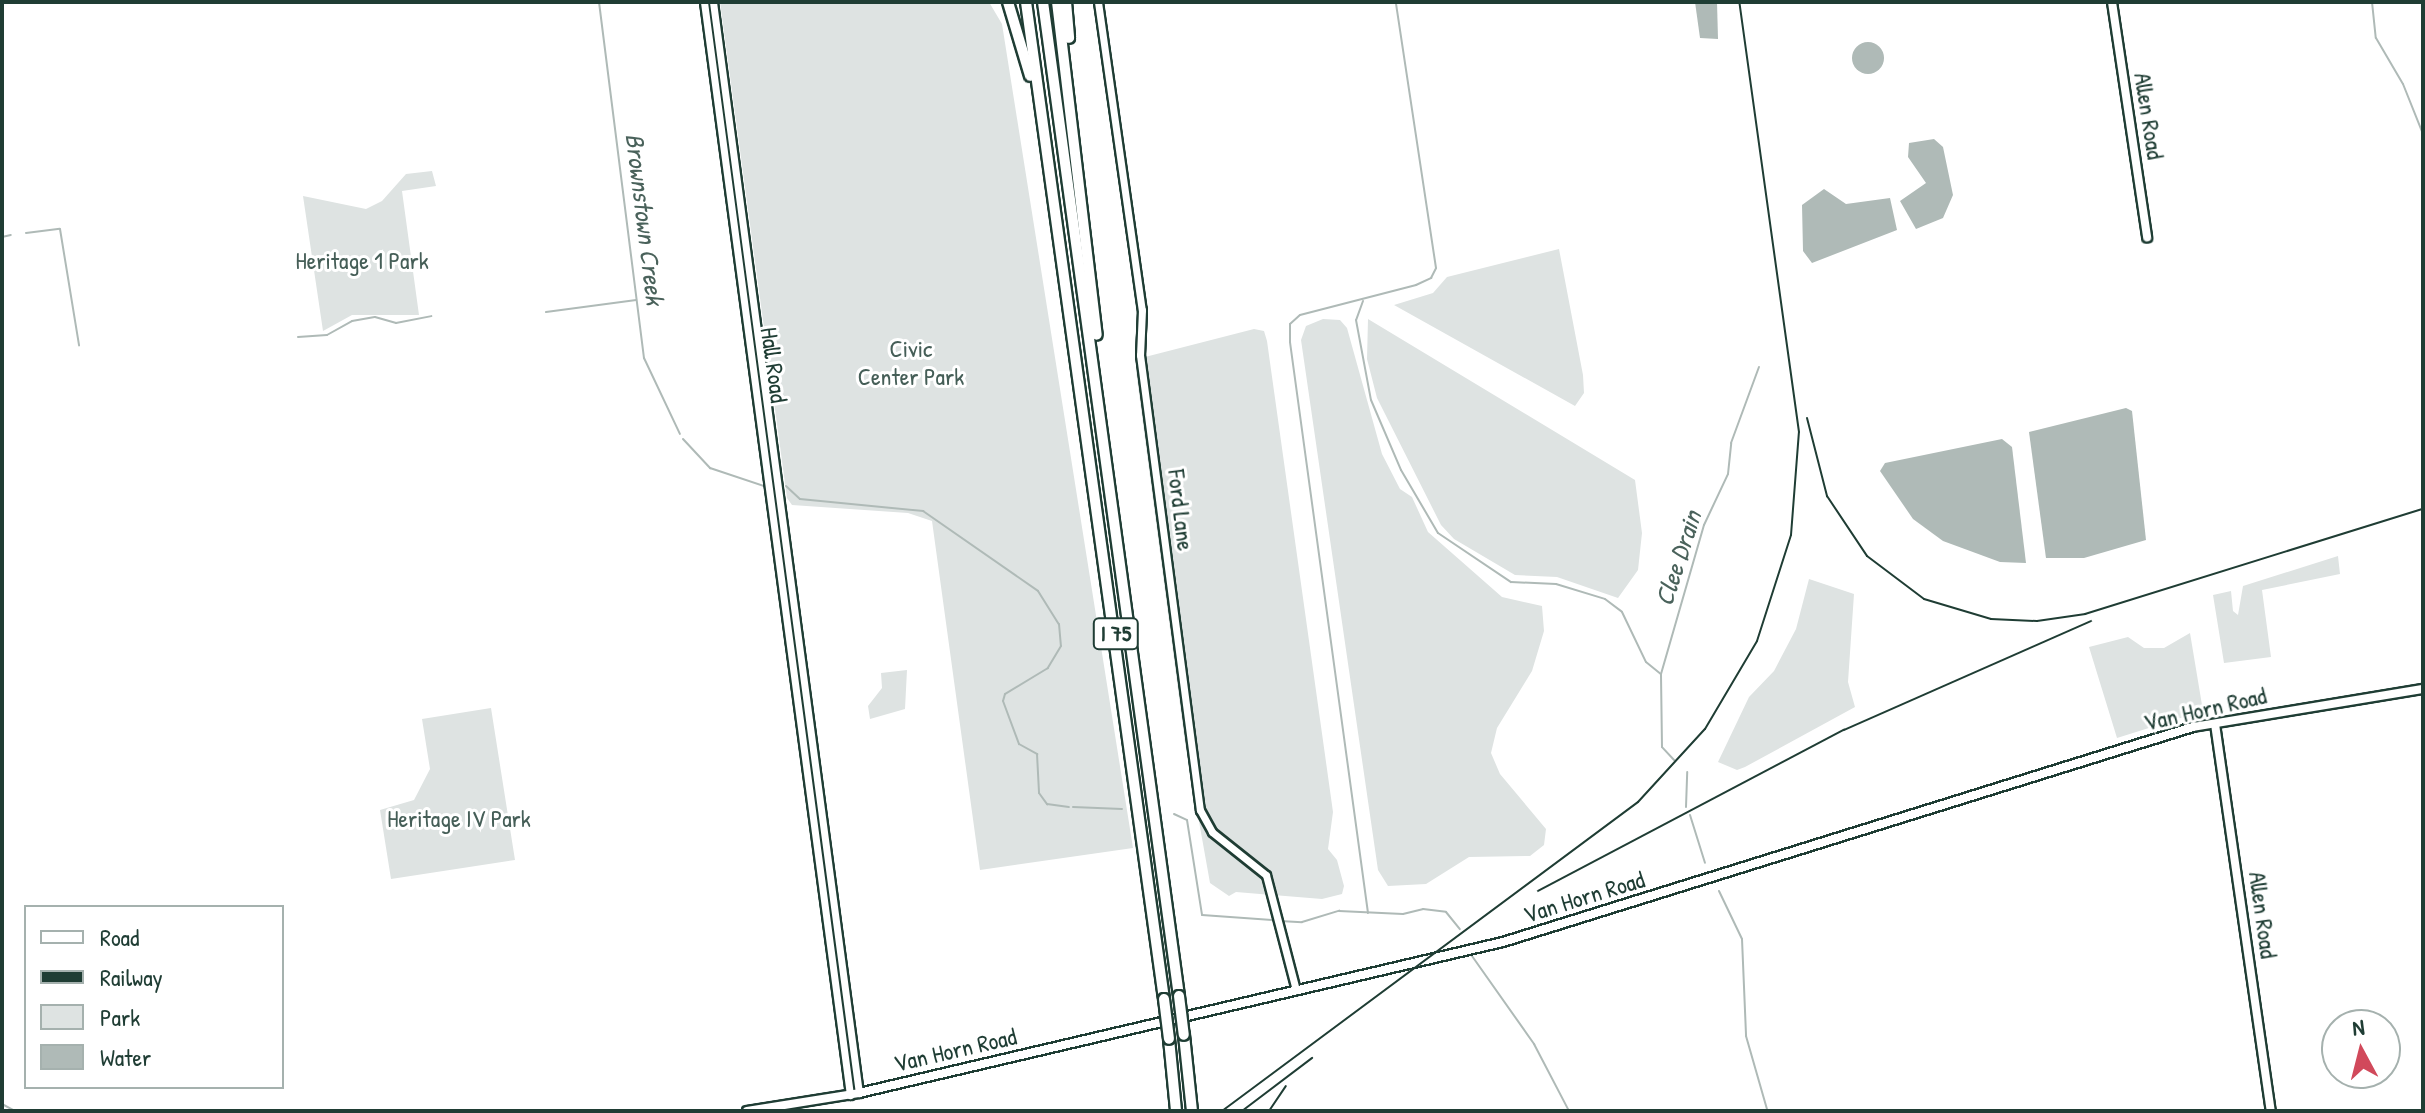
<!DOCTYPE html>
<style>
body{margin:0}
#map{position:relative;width:2425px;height:1113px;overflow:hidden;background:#fff;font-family:"Patrick Hand",sans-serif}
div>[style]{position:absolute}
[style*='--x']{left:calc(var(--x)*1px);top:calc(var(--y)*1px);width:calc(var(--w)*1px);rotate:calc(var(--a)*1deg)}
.green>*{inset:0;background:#dee3e2}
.water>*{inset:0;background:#afbab7}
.round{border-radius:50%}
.stream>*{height:2px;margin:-1px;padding:0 1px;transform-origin:1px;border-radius:1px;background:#afbab7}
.roads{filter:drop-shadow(2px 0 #1f3d34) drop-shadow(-2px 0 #1f3d34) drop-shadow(0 2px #1f3d34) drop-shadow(0 -2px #1f3d34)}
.tertiary>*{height:7px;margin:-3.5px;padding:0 3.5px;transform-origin:3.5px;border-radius:3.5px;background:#fff}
.secondary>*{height:8px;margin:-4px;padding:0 4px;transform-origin:4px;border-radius:4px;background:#fff}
.motorway>*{height:10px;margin:-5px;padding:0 5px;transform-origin:5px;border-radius:5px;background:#fff}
.rail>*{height:2px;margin:-1px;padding:0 1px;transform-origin:1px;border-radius:1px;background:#1f3d34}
.bridges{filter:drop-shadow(2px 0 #1f3d34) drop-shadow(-2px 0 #1f3d34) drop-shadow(0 2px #1f3d34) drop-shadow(0 -2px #1f3d34)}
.motorway-bridge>*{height:10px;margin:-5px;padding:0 5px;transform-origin:5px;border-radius:5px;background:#fff}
span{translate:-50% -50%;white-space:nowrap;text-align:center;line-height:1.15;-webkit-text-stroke:6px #fff;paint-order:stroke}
.shield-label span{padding:2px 6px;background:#fff;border:2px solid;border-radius:6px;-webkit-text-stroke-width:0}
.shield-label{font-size:22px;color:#1f3d34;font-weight:700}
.street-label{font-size:24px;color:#1f3d34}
.park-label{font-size:24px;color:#455e57}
.water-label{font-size:26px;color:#4a625b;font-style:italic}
.frame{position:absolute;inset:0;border:4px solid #1f3d34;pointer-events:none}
.legend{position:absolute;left:24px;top:905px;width:260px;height:184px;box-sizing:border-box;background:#fff;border:2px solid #a5b1ae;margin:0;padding:10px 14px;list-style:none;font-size:24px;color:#1f3d34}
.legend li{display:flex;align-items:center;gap:16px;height:40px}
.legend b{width:40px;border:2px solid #a5b1ae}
.north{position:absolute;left:2321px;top:1009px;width:80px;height:80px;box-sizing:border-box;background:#fff;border:2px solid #a5b1ae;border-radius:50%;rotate:353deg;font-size:22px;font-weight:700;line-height:32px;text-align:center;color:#1f3d34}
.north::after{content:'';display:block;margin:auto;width:28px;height:36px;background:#d1495b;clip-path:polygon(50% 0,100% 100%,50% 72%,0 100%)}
</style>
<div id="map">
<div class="green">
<div style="clip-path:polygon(720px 2px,989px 2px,1002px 24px,1133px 848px,980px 870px,932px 521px,908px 513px,792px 505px,787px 498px)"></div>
<div style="clip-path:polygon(432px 171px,436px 186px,402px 191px,419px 315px,352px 315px,323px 331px,303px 196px,366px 209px,382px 201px,406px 174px)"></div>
<div style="clip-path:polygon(1559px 249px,1583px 375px,1584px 393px,1575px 406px,1394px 305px,1433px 293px,1447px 277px)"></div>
<div style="clip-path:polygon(1323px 319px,1340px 320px,1347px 328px,1382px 454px,1400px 489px,1412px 497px,1428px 532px,1502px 597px,1542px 606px,1544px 631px,1532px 671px,1497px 728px,1491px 753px,1500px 774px,1546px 829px,1544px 845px,1530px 856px,1469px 857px,1426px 884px,1388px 886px,1378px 870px,1301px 340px,1306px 326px)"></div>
<div style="clip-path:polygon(1368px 319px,1635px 480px,1642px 533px,1638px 570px,1618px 598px,1557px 577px,1515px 575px,1454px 539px,1441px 525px,1377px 398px,1367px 359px)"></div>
<div style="clip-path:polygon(1254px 329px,1264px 331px,1267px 341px,1333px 812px,1328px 849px,1337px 860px,1344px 886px,1342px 894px,1322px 899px,1236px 892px,1229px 896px,1210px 883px,1185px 743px,1136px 371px,1145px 357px)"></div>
<div style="clip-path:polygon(2338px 556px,2340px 574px,2262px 590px,2271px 657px,2224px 663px,2213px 595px,2231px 591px,2233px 611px,2238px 615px,2243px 586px)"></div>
<div style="clip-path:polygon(1809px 579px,1854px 594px,1848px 682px,1855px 707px,1745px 767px,1737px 770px,1718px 762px,1749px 697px,1774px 671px,1796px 629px)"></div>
<div style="clip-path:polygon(2190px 633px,2203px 711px,2117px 738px,2089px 647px,2128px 637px,2144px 648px,2164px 648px)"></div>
<div style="clip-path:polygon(907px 670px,905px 709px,870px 719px,868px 706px,882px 688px,881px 673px)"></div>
<div style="clip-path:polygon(491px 708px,515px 860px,391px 879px,380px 810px,414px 800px,430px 769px,422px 719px)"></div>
</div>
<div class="water">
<div style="clip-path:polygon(1695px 2px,1717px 2px,1718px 39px,1700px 38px)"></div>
<div class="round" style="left:1852px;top:42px;width:32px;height:32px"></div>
<div style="clip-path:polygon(1934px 139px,1943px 147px,1953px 195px,1943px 218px,1916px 229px,1900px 201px,1926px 183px,1908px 157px,1909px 143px)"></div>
<div style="clip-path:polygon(1824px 189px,1846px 204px,1890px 198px,1897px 230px,1812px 263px,1803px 251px,1802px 205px)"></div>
<div style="clip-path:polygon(2126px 408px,2132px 411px,2146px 540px,2084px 558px,2046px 558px,2029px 432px)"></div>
<div style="clip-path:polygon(2002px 439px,2012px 447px,2026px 563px,2000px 562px,1943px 541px,1913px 519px,1880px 471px,1885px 463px)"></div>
</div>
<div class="stream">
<div style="--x:599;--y:2;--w:359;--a:82.8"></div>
<div style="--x:644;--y:358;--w:84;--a:64.7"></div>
<div style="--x:2372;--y:2;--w:36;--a:84"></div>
<div style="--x:2376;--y:38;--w:53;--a:59.6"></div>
<div style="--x:2403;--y:84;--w:54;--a:68.2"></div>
<div style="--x:26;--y:233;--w:34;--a:-7"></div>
<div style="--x:60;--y:229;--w:118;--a:80.7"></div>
<div style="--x:2;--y:237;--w:9;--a:-13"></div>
<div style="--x:1363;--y:301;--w:20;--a:110"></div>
<div style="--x:1356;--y:320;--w:81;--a:79.4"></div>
<div style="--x:1371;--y:400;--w:76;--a:66.8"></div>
<div style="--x:1401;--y:470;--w:73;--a:59.6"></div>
<div style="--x:1438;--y:533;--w:88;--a:33.9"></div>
<div style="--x:1511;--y:582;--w:45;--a:2.5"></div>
<div style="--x:1556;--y:584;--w:51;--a:17"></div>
<div style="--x:1605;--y:599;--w:21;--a:37"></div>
<div style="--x:1622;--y:612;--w:55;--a:64.4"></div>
<div style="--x:1646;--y:662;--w:19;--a:39"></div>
<div style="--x:546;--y:312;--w:91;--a:-7.6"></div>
<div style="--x:298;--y:337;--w:29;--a:-4"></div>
<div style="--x:327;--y:335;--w:29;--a:-29"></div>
<div style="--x:352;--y:321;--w:23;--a:-10"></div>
<div style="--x:375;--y:317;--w:22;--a:16"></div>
<div style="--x:396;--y:323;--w:36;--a:-11"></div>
<div style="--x:683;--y:439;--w:40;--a:47"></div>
<div style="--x:710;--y:468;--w:57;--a:18.4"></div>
<div style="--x:786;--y:486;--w:19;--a:43"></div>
<div style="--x:800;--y:499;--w:124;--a:5.6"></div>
<div style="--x:923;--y:511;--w:140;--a:34.8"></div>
<div style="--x:1038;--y:591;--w:39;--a:58"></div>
<div style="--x:1059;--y:624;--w:22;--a:85"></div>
<div style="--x:1061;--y:646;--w:26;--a:121"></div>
<div style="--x:1048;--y:668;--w:50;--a:148.8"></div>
<div style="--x:1005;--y:694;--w:7;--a:106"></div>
<div style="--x:1003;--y:701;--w:46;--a:69.6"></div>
<div style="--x:1019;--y:744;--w:21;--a:29"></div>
<div style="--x:1037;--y:754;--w:39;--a:87"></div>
<div style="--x:1039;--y:793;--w:14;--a:54"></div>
<div style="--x:1047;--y:804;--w:22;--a:8"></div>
<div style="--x:1675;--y:761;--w:19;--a:-133"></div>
<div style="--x:1662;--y:747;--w:73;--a:-90.8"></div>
<div style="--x:1661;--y:674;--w:155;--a:-73.9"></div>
<div style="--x:1704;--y:525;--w:56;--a:-64.8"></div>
<div style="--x:1728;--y:474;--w:31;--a:-84"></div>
<div style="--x:1731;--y:443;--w:81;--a:-69.8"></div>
<div style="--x:1073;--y:807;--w:49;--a:2.3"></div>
<div style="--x:1686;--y:807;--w:35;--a:-88"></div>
<div style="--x:1174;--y:814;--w:14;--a:25"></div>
<div style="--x:1187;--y:820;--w:96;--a:81"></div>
<div style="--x:1202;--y:915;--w:72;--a:4"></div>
<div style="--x:1690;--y:815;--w:50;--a:72.6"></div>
<div style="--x:1719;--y:891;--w:53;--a:64.4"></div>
<div style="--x:1742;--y:939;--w:97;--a:87.6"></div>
<div style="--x:1746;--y:1036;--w:76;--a:74"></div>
<div style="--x:1368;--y:913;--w:576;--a:-97.78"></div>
<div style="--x:1290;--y:342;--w:18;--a:-90"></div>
<div style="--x:1290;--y:324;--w:13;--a:-42"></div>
<div style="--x:1300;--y:315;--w:120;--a:-14.5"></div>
<div style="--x:1416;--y:285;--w:17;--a:-25"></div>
<div style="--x:1431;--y:278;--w:11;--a:-63"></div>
<div style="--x:1436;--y:268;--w:269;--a:-98.6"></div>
<div style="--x:1280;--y:921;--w:22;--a:3"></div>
<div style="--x:1302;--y:922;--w:39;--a:-17"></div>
<div style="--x:1339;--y:911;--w:64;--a:2.7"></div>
<div style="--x:1403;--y:914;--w:21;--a:-14"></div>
<div style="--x:1423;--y:909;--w:23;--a:7"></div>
<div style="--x:1446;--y:912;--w:22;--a:51"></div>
<div style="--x:1472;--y:956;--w:108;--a:54.8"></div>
<div style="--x:1534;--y:1044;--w:76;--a:62.4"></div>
<div style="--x:2;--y:1104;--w:15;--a:28"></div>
</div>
<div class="roads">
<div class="tertiary">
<div style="--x:704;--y:2;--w:1103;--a:82.39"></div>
<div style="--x:713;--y:2;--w:1101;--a:82.38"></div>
<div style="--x:1098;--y:2;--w:311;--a:81.9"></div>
<div style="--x:1142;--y:310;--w:45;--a:92.5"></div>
<div style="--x:1140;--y:355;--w:459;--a:82.5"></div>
<div style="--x:1200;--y:810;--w:25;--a:61"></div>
<div style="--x:1212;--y:832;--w:69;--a:38.5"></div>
<div style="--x:1266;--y:875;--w:119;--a:75.4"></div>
</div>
<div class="secondary">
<div style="--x:2112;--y:2;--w:238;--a:81.5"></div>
<div style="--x:2215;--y:724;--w:391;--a:81.8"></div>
<div style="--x:747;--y:1111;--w:113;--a:-9.1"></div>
<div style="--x:859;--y:1093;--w:661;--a:-13.2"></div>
<div style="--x:1503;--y:942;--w:723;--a:-17.31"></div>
<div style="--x:2193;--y:727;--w:233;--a:-9.4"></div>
</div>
<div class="motorway">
<div style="--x:1008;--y:2;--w:77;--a:73.4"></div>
<div style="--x:1026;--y:2;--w:1007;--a:82.12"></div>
<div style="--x:1043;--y:2;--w:1003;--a:82.21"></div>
<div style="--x:1057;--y:2;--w:335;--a:83.2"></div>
<div style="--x:1066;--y:2;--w:36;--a:85"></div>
<div style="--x:1184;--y:1035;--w:76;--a:84"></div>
<div style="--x:1169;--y:1039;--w:72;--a:84.4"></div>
</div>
</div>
<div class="rail">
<div style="--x:1807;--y:418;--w:81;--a:75.6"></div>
<div style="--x:1827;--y:496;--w:72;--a:56.3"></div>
<div style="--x:1867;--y:556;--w:71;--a:37"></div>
<div style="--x:1924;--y:599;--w:70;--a:16.6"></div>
<div style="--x:1991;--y:619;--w:46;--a:2.5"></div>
<div style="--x:2037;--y:621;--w:49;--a:-8.3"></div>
<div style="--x:2085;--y:614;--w:354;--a:-17.3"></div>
<div style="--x:1538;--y:891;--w:346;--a:-27.8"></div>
<div style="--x:1844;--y:730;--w:270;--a:-23.8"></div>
<div style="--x:1222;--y:1111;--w:518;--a:-36.6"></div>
<div style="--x:1638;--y:802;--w:99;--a:-47.5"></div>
<div style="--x:1705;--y:729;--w:102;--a:-59.4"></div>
<div style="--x:1757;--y:641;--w:111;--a:-72.2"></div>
<div style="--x:1791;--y:535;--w:103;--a:-85.6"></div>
<div style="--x:1799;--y:432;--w:434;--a:-97.9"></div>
<div style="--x:1242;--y:1111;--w:88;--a:-37.1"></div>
<div style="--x:1269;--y:1111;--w:30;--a:-56"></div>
</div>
<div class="bridges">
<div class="motorway-bridge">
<div style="--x:1179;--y:996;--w:39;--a:83"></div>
<div style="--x:1164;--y:999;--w:40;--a:82.9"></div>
</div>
</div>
<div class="shield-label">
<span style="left:1116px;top:634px">I 75</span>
</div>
<div class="street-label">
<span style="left:2149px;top:116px;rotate:81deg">Allen Road</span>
<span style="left:774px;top:365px;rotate:82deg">Hall Road</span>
<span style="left:1181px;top:510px;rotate:83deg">Ford Lane</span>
<span style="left:2205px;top:709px;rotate:-13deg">Van Horn Road</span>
<span style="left:1584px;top:897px;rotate:-17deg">Van Horn Road</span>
<span style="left:2263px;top:915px;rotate:82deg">Allen Road</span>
<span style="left:955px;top:1050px;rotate:-13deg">Van Horn Road</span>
</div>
<div class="park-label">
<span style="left:362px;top:261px">Heritage 1 Park</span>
<span style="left:911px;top:363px">Civic<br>Center Park</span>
<span style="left:459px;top:819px">Heritage IV Park</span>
</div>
<div class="water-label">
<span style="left:645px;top:219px;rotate:83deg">Brownstown Creek</span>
<span style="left:1678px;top:558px;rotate:-72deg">Clee Drain</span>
</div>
<div class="frame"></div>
<ul class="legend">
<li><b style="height:10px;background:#fff"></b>Road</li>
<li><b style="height:10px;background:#1f3d34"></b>Railway</li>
<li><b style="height:22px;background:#dee3e2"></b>Park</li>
<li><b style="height:22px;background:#afbab7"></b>Water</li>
</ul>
<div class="north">N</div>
</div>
